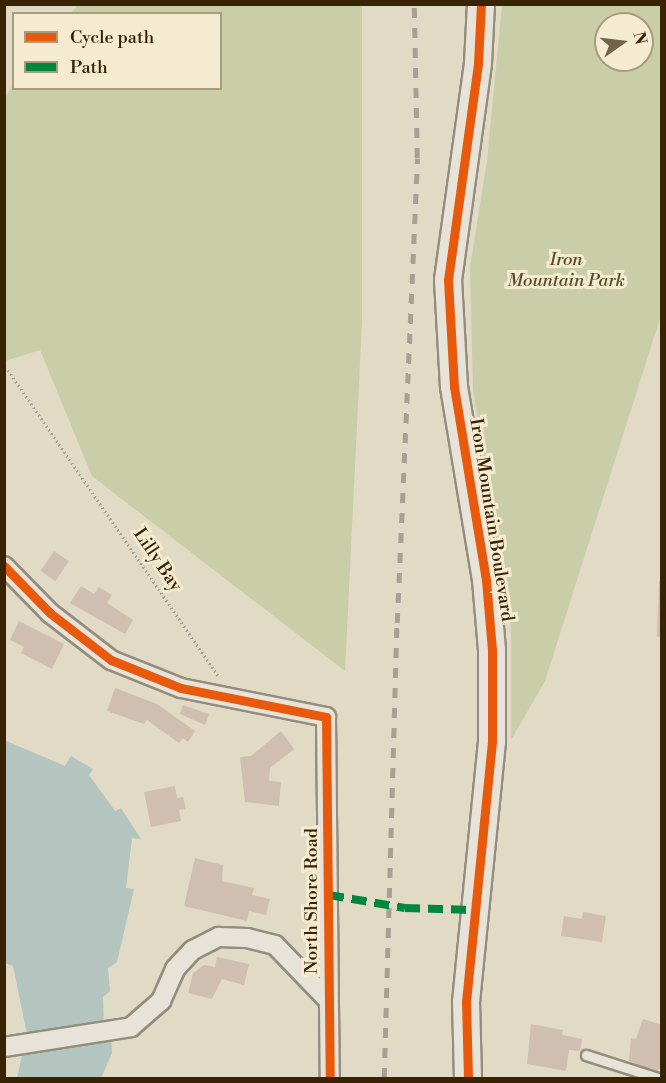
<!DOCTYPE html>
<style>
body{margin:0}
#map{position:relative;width:666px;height:1083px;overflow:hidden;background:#e1dac5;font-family:"Libre Bodoni",serif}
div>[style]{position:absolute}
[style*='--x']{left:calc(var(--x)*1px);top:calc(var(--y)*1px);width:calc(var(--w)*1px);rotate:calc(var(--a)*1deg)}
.green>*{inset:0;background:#c9cda8}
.water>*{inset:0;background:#b4c4be}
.building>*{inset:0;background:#d0beb1;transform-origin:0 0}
.path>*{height:3px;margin-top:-1.5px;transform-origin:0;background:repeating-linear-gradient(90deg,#a6a095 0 1.5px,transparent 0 4.5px)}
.roads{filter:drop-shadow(2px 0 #948d7e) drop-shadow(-2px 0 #948d7e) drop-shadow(0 2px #948d7e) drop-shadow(0 -2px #948d7e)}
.lane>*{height:9px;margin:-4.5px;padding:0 4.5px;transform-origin:4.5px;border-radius:4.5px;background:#e8e3d9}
.street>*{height:18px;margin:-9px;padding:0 9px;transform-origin:9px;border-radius:9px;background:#e8e3d9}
.secondary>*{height:26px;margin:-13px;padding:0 13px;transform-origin:13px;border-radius:13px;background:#e8e3d9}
.rail>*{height:4.5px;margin-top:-2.25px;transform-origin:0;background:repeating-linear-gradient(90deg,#a6a095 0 10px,transparent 0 20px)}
.quiet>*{height:8px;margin-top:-4px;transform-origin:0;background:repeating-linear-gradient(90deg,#00873e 0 15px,transparent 0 23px)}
.cycleway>*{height:9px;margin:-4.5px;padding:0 4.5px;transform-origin:4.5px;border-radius:4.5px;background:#e8590c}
span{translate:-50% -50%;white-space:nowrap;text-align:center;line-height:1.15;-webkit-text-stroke:6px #f4ebd1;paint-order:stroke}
.park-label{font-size:18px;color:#574b28;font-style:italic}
.street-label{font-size:18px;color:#382305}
.frame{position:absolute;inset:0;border:6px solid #382305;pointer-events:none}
.legend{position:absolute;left:12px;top:12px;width:210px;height:78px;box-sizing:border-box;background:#f4ebd1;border:2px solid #a99b7f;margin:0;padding:8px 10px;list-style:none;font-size:18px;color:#382305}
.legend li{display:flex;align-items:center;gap:12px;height:30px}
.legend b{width:30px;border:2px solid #a99b7f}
.north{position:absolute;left:594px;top:12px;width:60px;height:60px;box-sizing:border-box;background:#f4ebd1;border:2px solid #a99b7f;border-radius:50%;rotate:76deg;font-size:16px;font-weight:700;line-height:24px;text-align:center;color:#382305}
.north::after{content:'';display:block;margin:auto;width:21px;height:27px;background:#736348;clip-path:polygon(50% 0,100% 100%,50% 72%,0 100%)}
</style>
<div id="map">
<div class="green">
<div style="clip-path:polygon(79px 4px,362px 5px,362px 322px,345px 671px,92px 476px,40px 350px,5px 361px,5px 97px,13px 85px,14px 88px,220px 88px,220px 14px,71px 13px)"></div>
<div style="clip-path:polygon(evenodd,502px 5px,662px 5px,661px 315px,545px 681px,511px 740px,511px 627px,473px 390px,470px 267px,487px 161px,502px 5px,606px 24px,642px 24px,642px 60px,606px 60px,606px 24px)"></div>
</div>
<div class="water">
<div style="clip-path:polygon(4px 740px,65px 766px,71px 756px,93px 769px,89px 775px,115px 811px,121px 808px,141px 839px,132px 838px,126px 888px,134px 889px,117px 962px,108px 968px,110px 991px,103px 997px,104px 1029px,111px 1037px,112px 1053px,101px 1078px,17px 1078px,27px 1034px,13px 966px,5px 963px)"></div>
</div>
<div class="building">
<div style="left:54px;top:551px;width:18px;height:24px;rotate:34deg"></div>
<div style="clip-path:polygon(659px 581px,662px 581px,662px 637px,657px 637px)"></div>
<div style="clip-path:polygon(81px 586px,94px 594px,99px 587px,112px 595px,107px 603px,133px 620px,125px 634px,70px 603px)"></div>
<div style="clip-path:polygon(19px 621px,64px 644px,52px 669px,21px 653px,24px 647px,10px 640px)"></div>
<div style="clip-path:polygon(115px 688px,157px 704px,195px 731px,188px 742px,183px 738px,179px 743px,147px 720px,144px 724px,107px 711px)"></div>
<div style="clip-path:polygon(183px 705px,209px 714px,205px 725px,180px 714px)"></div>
<div style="clip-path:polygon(281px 731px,294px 749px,270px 768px,269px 781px,281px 782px,279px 806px,245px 802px,240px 757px,251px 756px)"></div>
<div style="clip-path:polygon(175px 786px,177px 798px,183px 797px,186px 809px,179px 810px,181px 821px,151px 827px,144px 792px)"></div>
<div style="clip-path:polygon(195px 858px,223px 865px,222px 881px,254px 888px,252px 895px,270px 899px,266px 915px,249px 911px,247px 921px,184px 906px)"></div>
<div style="clip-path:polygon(583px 912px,606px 916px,602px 942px,561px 936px,564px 916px,582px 919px)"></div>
<div style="clip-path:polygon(217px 957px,249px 964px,244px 985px,222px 979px,212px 999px,188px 993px,193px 973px,204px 965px,215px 967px)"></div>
<div style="clip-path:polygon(643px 1019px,662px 1025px,662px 1064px,655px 1076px,631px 1068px,633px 1062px,629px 1061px,631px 1038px,636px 1039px)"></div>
<div style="clip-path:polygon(531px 1024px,563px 1030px,562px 1035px,582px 1039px,580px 1051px,569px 1050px,566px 1071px,527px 1064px)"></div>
</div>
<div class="path">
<div style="--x:8;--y:370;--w:373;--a:55.5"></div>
</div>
<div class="roads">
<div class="lane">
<div style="--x:586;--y:1055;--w:76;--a:17.7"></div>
</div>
<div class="street">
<div style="--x:4;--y:566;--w:66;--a:45.6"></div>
<div style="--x:50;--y:613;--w:77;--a:37.6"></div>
<div style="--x:111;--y:660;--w:75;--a:21.8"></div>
<div style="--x:181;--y:688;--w:148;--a:11.3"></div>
<div style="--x:326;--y:717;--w:361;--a:89.4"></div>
<div style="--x:4;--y:1047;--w:129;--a:-8.9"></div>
<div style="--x:131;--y:1027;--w:40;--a:-41"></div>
<div style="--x:161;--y:1001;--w:35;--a:-66"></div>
<div style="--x:175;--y:969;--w:26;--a:-47"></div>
<div style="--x:193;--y:950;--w:29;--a:-27"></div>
<div style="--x:219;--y:937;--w:28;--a:2"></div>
<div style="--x:247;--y:938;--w:29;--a:14"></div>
<div style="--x:275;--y:945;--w:76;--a:46.1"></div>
</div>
<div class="secondary">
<div style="--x:468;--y:1078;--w:76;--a:-91.5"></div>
<div style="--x:466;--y:1002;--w:262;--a:-84.3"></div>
<div style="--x:492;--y:741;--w:91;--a:-90"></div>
<div style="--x:492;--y:650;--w:70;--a:-94.9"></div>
<div style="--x:486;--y:580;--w:196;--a:-99.4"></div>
<div style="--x:454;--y:387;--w:107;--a:-93.2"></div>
<div style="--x:448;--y:280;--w:219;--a:-82.1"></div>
<div style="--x:478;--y:63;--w:59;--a:-87.1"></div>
</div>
</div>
<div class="rail">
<div style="--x:384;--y:1078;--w:455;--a:-88.4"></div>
<div style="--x:397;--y:623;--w:465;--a:-87.5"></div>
<div style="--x:417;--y:158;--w:154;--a:-91.1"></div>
</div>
<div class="quiet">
<div style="--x:329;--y:895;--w:77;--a:9.7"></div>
<div style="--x:405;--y:908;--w:69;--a:1.7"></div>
</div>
<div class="cycleway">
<div style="--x:4;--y:566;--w:66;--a:45.6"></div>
<div style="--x:50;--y:613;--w:77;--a:37.6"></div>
<div style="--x:111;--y:660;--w:75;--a:21.8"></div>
<div style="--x:181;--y:688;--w:148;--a:11.3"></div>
<div style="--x:326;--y:717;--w:361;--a:89.4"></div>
<div style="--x:468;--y:1078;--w:76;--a:-91.5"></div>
<div style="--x:466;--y:1002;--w:262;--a:-84.3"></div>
<div style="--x:492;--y:741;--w:91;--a:-90"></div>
<div style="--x:492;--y:650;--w:70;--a:-94.9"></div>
<div style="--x:486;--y:580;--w:196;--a:-99.4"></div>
<div style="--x:454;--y:387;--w:107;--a:-93.2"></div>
<div style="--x:448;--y:280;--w:219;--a:-82.1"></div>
<div style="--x:478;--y:63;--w:59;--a:-87.1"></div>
</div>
<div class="park-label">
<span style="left:566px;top:271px">Iron<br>Mountain Park</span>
</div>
<div class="street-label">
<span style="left:491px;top:520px;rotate:81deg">Iron Mountain Boulevard</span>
<span style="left:157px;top:560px;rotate:56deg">Lilly Bay</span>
<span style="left:312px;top:901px;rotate:-90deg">North Shore Road</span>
</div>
<div class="frame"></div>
<ul class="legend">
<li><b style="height:8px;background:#e8590c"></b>Cycle path</li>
<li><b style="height:8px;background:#00873e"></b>Path</li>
</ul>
<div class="north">N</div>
</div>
